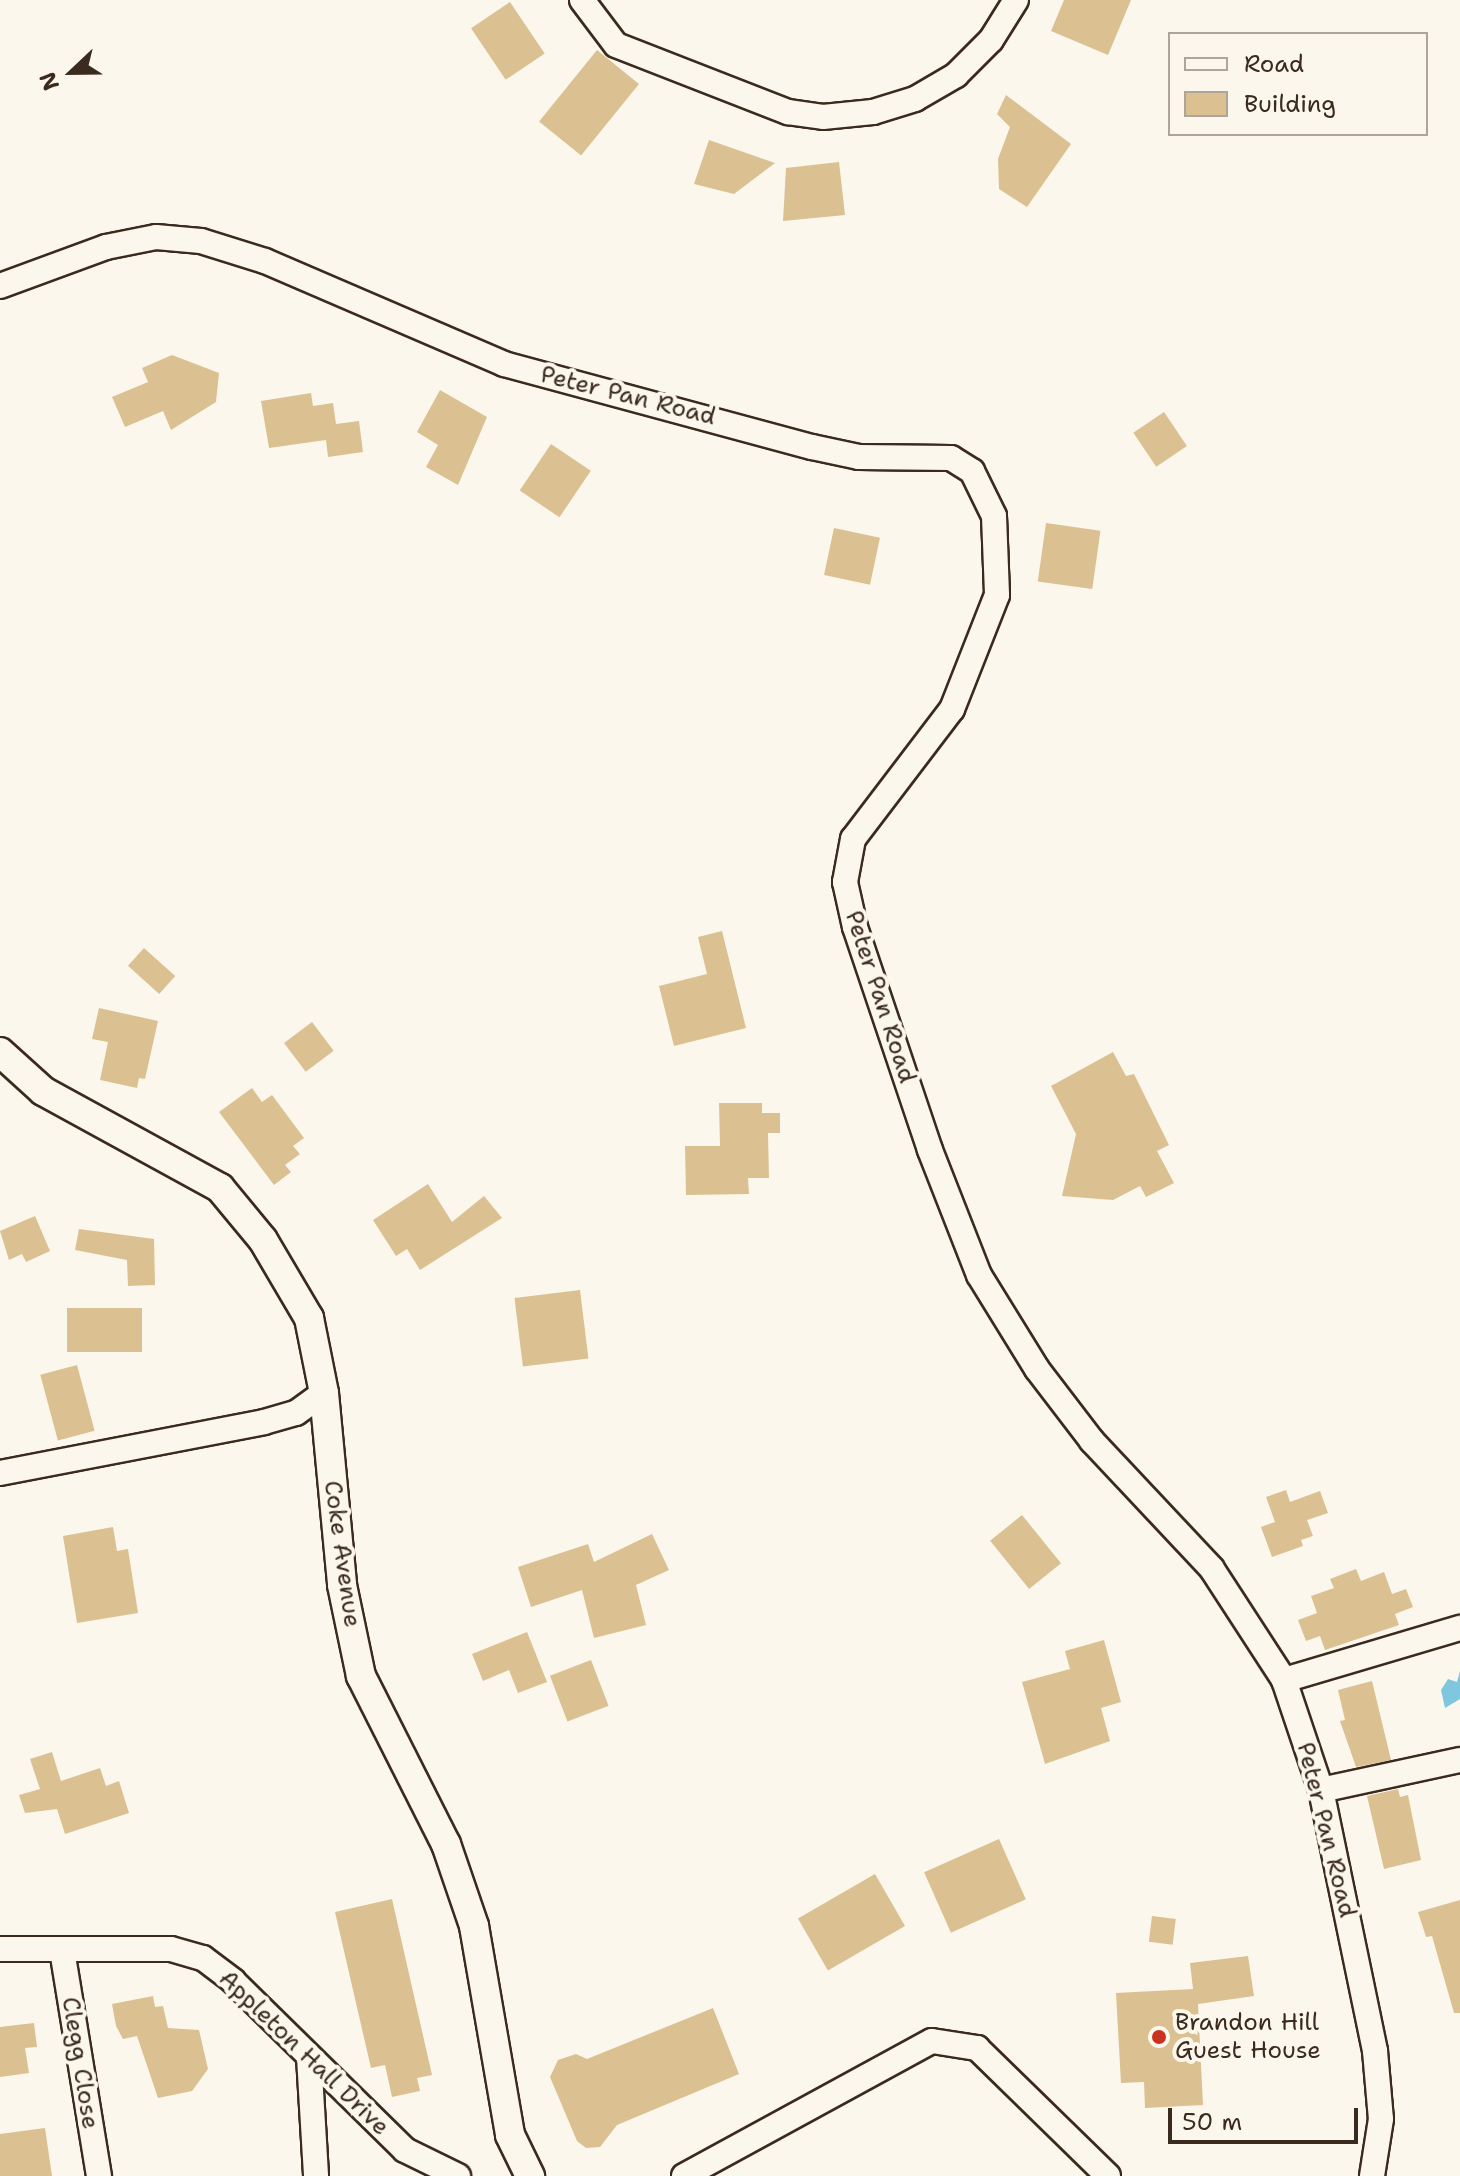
<!DOCTYPE html>
<style>
body{margin:0}
#map{position:relative;width:1460px;height:2176px;overflow:hidden;background:#fbf7ec;font-family:"Shantell Sans",sans-serif}
div>[style]{position:absolute}
[style*='--x']{left:calc(var(--x)*1px);top:calc(var(--y)*1px);width:calc(var(--w)*1px);rotate:calc(var(--a)*1deg)}
.water>*{inset:0;background:#7ec7de}
.building>*{inset:0;background:#dbc191;transform-origin:0 0}
.roads{filter:drop-shadow(2px 0 #3b2a1e) drop-shadow(-2px 0 #3b2a1e) drop-shadow(0 2px #3b2a1e) drop-shadow(0 -2px #3b2a1e)}
.minor>*{height:24px;margin:-12px;padding:0 12px;transform-origin:12px;border-radius:12px;background:#fbf7ec}
.tertiary>*{height:28px;margin:-14px;padding:0 14px;transform-origin:14px;border-radius:14px;background:#fbf7ec}
.dots>*{width:22px;height:22px;translate:-50% -50%;box-sizing:border-box;border:4px solid #fbf7ec;border-radius:50%}
span{translate:-50% -50%;white-space:nowrap;text-align:center;line-height:1.15;-webkit-text-stroke:8px #fbf7ec;paint-order:stroke}
.street-label{font-size:24px;color:#3b2a1e}
.poi-label{font-size:24px;color:#3b2a1e}
.left{translate:0 -50%;text-align:left}
.legend{position:absolute;left:1168px;top:32px;width:260px;height:104px;box-sizing:border-box;background:#fbf7ec;border:2px solid #aea59a;margin:0;padding:10px 14px;list-style:none;font-size:24px;color:#3b2a1e}
.legend li{display:flex;align-items:center;gap:16px;height:40px}
.legend b{width:40px;border:2px solid #aea59a}
.north{position:absolute;left:32px;top:32px;width:80px;height:80px;-webkit-text-stroke:6px #fbf7ec;paint-order:stroke;rotate:248deg;font-size:22px;font-weight:700;line-height:32px;text-align:center;color:#3b2a1e}
.north::after{content:'';display:block;margin:auto;width:28px;height:36px;background:#3b2a1e;clip-path:polygon(50% 0,100% 100%,50% 72%,0 100%)}
.scale{position:absolute;left:1168px;top:2108px;width:190px;height:36px;box-sizing:border-box;border:4px solid #3b2a1e;border-top:0;padding-left:10px;font-size:24px;line-height:28px;white-space:nowrap;color:#3b2a1e;-webkit-text-stroke:6px #fbf7ec;paint-order:stroke}
</style>
<div id="map">
<div class="water">
<div style="clip-path:polygon(1460px 1671px,1460px 1699px,1445px 1708px,1441px 1690px,1448px 1679px,1457px 1682px)"></div>
</div>
<div class="building">
<div style="clip-path:polygon(1064px 0,1131px 0,1108px 55px,1051px 31px)"></div>
<div style="left:510px;top:2px;width:62px;height:47px;rotate:56deg"></div>
<div style="left:597px;top:50px;width:54px;height:92px;rotate:39deg"></div>
<div style="clip-path:polygon(1006px 95px,1071px 144px,1027px 207px,999px 189px,998px 159px,1010px 127px,997px 114px)"></div>
<div style="clip-path:polygon(709px 140px,775px 163px,734px 194px,694px 184px)"></div>
<div style="clip-path:polygon(839px 162px,845px 215px,783px 221px,786px 168px)"></div>
<div style="clip-path:polygon(172px 355px,219px 373px,216px 402px,171px 430px,163px 411px,125px 427px,112px 397px,148px 382px,142px 368px)"></div>
<div style="clip-path:polygon(440px 390px,487px 417px,458px 485px,426px 467px,438px 445px,417px 432px)"></div>
<div style="clip-path:polygon(311px 393px,313px 406px,333px 403px,336px 424px,359px 421px,363px 452px,328px 457px,326px 440px,269px 448px,261px 401px)"></div>
<div style="left:1164px;top:412px;width:41px;height:37px;rotate:56deg"></div>
<div style="left:551px;top:444px;width:48px;height:56px;rotate:34deg"></div>
<div style="left:1046px;top:523px;width:55px;height:59px;rotate:8deg"></div>
<div style="left:834px;top:528px;width:47px;height:48px;rotate:12deg"></div>
<div style="clip-path:polygon(722px 931px,746px 1028px,674px 1046px,659px 986px,707px 974px,698px 937px)"></div>
<div style="left:144px;top:948px;width:42px;height:24px;rotate:42deg"></div>
<div style="clip-path:polygon(99px 1008px,158px 1021px,145px 1079px,139px 1078px,137px 1088px,100px 1080px,108px 1042px,92px 1039px)"></div>
<div style="left:312px;top:1022px;width:36px;height:35px;rotate:53deg"></div>
<div style="clip-path:polygon(1113px 1052px,1126px 1076px,1134px 1074px,1169px 1145px,1157px 1151px,1174px 1183px,1146px 1197px,1140px 1186px,1113px 1200px,1062px 1196px,1076px 1134px,1051px 1086px)"></div>
<div style="clip-path:polygon(252px 1088px,262px 1102px,272px 1095px,304px 1138px,293px 1146px,300px 1154px,285px 1165px,291px 1172px,274px 1185px,219px 1112px)"></div>
<div style="clip-path:polygon(719px 1103px,762px 1103px,762px 1113px,780px 1113px,780px 1133px,768px 1133px,769px 1178px,748px 1178px,749px 1194px,686px 1195px,685px 1146px,720px 1146px)"></div>
<div style="clip-path:polygon(428px 1184px,452px 1222px,484px 1196px,502px 1218px,420px 1270px,407px 1249px,396px 1256px,373px 1220px)"></div>
<div style="clip-path:polygon(35px 1216px,50px 1251px,26px 1262px,22px 1254px,9px 1260px,0 1231px)"></div>
<div style="clip-path:polygon(79px 1229px,154px 1239px,155px 1285px,128px 1286px,127px 1260px,75px 1250px)"></div>
<div style="left:580px;top:1290px;width:69px;height:66px;rotate:83deg"></div>
<div style="left:142px;top:1308px;width:44px;height:75px;rotate:90deg"></div>
<div style="left:77px;top:1365px;width:68px;height:38px;rotate:75deg"></div>
<div style="clip-path:polygon(1286px 1490px,1290px 1502px,1320px 1491px,1328px 1513px,1307px 1520px,1313px 1536px,1301px 1540px,1303px 1546px,1272px 1557px,1261px 1527px,1275px 1522px,1266px 1497px)"></div>
<div style="left:1022px;top:1515px;width:62px;height:41px;rotate:51deg"></div>
<div style="clip-path:polygon(113px 1527px,117px 1551px,128px 1549px,138px 1613px,77px 1623px,63px 1536px)"></div>
<div style="clip-path:polygon(652px 1534px,669px 1570px,636px 1585px,646px 1625px,594px 1638px,582px 1590px,531px 1607px,518px 1567px,588px 1544px,594px 1562px)"></div>
<div style="clip-path:polygon(1356px 1569px,1361px 1581px,1384px 1572px,1392px 1594px,1406px 1589px,1413px 1607px,1395px 1614px,1399px 1625px,1325px 1650px,1320px 1636px,1306px 1641px,1298px 1620px,1317px 1613px,1311px 1596px,1334px 1588px,1330px 1579px)"></div>
<div style="clip-path:polygon(527px 1632px,547px 1682px,518px 1693px,509px 1670px,483px 1681px,472px 1654px)"></div>
<div style="clip-path:polygon(1104px 1640px,1121px 1702px,1101px 1708px,1110px 1741px,1045px 1764px,1022px 1682px,1070px 1669px,1065px 1651px)"></div>
<div style="left:591px;top:1660px;width:49px;height:44px;rotate:69deg"></div>
<div style="clip-path:polygon(1372px 1681px,1391px 1760px,1356px 1767px,1340px 1721px,1345px 1720px,1338px 1690px)"></div>
<div style="clip-path:polygon(52px 1752px,61px 1781px,100px 1768px,106px 1786px,119px 1781px,129px 1813px,65px 1834px,57px 1809px,25px 1813px,19px 1795px,40px 1789px,30px 1759px)"></div>
<div style="clip-path:polygon(1398px 1789px,1400px 1797px,1408px 1795px,1421px 1860px,1384px 1869px,1367px 1796px)"></div>
<div style="left:999px;top:1839px;width:66px;height:82px;rotate:66deg"></div>
<div style="left:875px;top:1874px;width:60px;height:89px;rotate:60deg"></div>
<div style="clip-path:polygon(392px 1899px,432px 2075px,417px 2078px,420px 2091px,392px 2097px,385px 2065px,371px 2068px,335px 1912px)"></div>
<div style="clip-path:polygon(1460px 1900px,1460px 2013px,1454px 2013px,1432px 1936px,1426px 1937px,1418px 1912px)"></div>
<div style="left:1152px;top:1916px;width:24px;height:26px;rotate:7deg"></div>
<div style="clip-path:polygon(1248px 1956px,1254px 1996px,1198px 2004px,1203px 2105px,1145px 2108px,1144px 2082px,1121px 2083px,1116px 1993px,1193px 1989px,1190px 1963px)"></div>
<div style="clip-path:polygon(153px 1996px,155px 2007px,163px 2006px,168px 2028px,199px 2030px,208px 2069px,192px 2091px,158px 2098px,137px 2036px,123px 2039px,116px 2026px,112px 2004px)"></div>
<div style="clip-path:polygon(713px 2008px,739px 2074px,617px 2125px,600px 2147px,586px 2148px,577px 2141px,550px 2077px,558px 2060px,576px 2054px,587px 2059px)"></div>
<div style="clip-path:polygon(34px 2023px,37px 2047px,25px 2048px,29px 2073px,0 2077px,0 2027px)"></div>
<div style="clip-path:polygon(45px 2128px,52px 2176px,0 2176px,0 2134px)"></div>
</div>
<div class="roads">
<div class="minor">
<div style="--x:582;--y:0;--w:56;--a:52.9"></div>
<div style="--x:616;--y:45;--w:185;--a:21.3"></div>
<div style="--x:788;--y:112;--w:35;--a:8"></div>
<div style="--x:823;--y:117;--w:50;--a:-5.7"></div>
<div style="--x:873;--y:112;--w:44;--a:-17.2"></div>
<div style="--x:915;--y:99;--w:48;--a:-30.3"></div>
<div style="--x:956;--y:75;--w:49;--a:-45"></div>
<div style="--x:991;--y:40;--w:47;--a:-58"></div>
<div style="--x:0;--y:286;--w:113;--a:-20.2"></div>
<div style="--x:106;--y:247;--w:51;--a:-11.3"></div>
<div style="--x:156;--y:237;--w:45;--a:5.1"></div>
<div style="--x:201;--y:241;--w:67;--a:17.4"></div>
<div style="--x:265;--y:261;--w:260;--a:23.3"></div>
<div style="--x:504;--y:364;--w:319;--a:15.1"></div>
<div style="--x:812;--y:447;--w:48;--a:12"></div>
<div style="--x:859;--y:457;--w:92;--a:0.6"></div>
<div style="--x:951;--y:458;--w:25;--a:32"></div>
<div style="--x:972;--y:471;--w:50;--a:63.9"></div>
<div style="--x:994;--y:516;--w:79;--a:87.8"></div>
<div style="--x:997;--y:595;--w:123;--a:111.5"></div>
<div style="--x:952;--y:709;--w:163;--a:127.3"></div>
<div style="--x:853;--y:839;--w:44;--a:100.5"></div>
<div style="--x:845;--y:882;--w:46;--a:77.5"></div>
<div style="--x:855;--y:927;--w:235;--a:71.4"></div>
<div style="--x:930;--y:1150;--w:134;--a:68.6"></div>
<div style="--x:979;--y:1275;--w:110;--a:58.3"></div>
<div style="--x:1037;--y:1369;--w:91;--a:52.6"></div>
<div style="--x:1092;--y:1441;--w:175;--a:46.8"></div>
<div style="--x:1212;--y:1569;--w:132;--a:57"></div>
<div style="--x:1284;--y:1680;--w:116;--a:71.4"></div>
<div style="--x:1321;--y:1790;--w:267;--a:78.3"></div>
<div style="--x:1375;--y:2051;--w:68;--a:85"></div>
<div style="--x:1381;--y:2119;--w:58;--a:99"></div>
<div style="--x:0;--y:1473;--w:269;--a:-10.9"></div>
<div style="--x:264;--y:1422;--w:33;--a:-16"></div>
<div style="--x:296;--y:1413;--w:34;--a:-36"></div>
<div style="--x:1284;--y:1680;--w:184;--a:-16.5"></div>
<div style="--x:1321;--y:1790;--w:142;--a:-12.2"></div>
<div style="--x:0;--y:1949;--w:171;--a:0"></div>
<div style="--x:171;--y:1949;--w:33;--a:16"></div>
<div style="--x:203;--y:1958;--w:38;--a:37"></div>
<div style="--x:233;--y:1981;--w:241;--a:44.5"></div>
<div style="--x:405;--y:2150;--w:59;--a:26.1"></div>
<div style="--x:62;--y:1950;--w:229;--a:80.7"></div>
<div style="--x:309;--y:2057;--w:119;--a:86.6"></div>
<div style="--x:684;--y:2176;--w:282;--a:-28.6"></div>
<div style="--x:932;--y:2041;--w:46;--a:8.8"></div>
<div style="--x:977;--y:2048;--w:183;--a:44.3"></div>
</div>
<div class="tertiary">
<div style="--x:0;--y:1052;--w:58;--a:42.2"></div>
<div style="--x:43;--y:1091;--w:202;--a:28.7"></div>
<div style="--x:220;--y:1188;--w:67;--a:50.4"></div>
<div style="--x:263;--y:1240;--w:91;--a:59.5"></div>
<div style="--x:309;--y:1318;--w:76;--a:78.7"></div>
<div style="--x:324;--y:1393;--w:193;--a:84.6"></div>
<div style="--x:342;--y:1585;--w:93;--a:78.2"></div>
<div style="--x:361;--y:1676;--w:188;--a:63.2"></div>
<div style="--x:446;--y:1844;--w:87;--a:71.1"></div>
<div style="--x:474;--y:1926;--w:212;--a:80.2"></div>
<div style="--x:510;--y:2135;--w:46;--a:64"></div>
</div>
</div>
<div class="dots">
<div style="left:1159px;top:2037px;background:#c8321e"></div>
</div>
<div class="street-label">
<span style="left:628px;top:396px;rotate:14deg">Peter Pan Road</span>
<span style="left:880px;top:997px;rotate:72deg">Peter Pan Road</span>
<span style="left:342px;top:1554px;rotate:82deg">Coke Avenue</span>
<span style="left:1326px;top:1830px;rotate:76deg">Peter Pan Road</span>
<span style="left:304px;top:2053px;rotate:44deg">Appleton Hall Drive</span>
<span style="left:80px;top:2063px;rotate:81deg">Clegg Close</span>
</div>
<div class="poi-label">
<span class="left" style="left:1175px;top:2037px">Brandon Hill<br>Guest House</span>
</div>
<ul class="legend">
<li><b style="height:10px;background:#fbf7ec"></b>Road</li>
<li><b style="height:22px;background:#dbc191"></b>Building</li>
</ul>
<div class="north">N</div>
<div class="scale">50 m</div>
</div>
